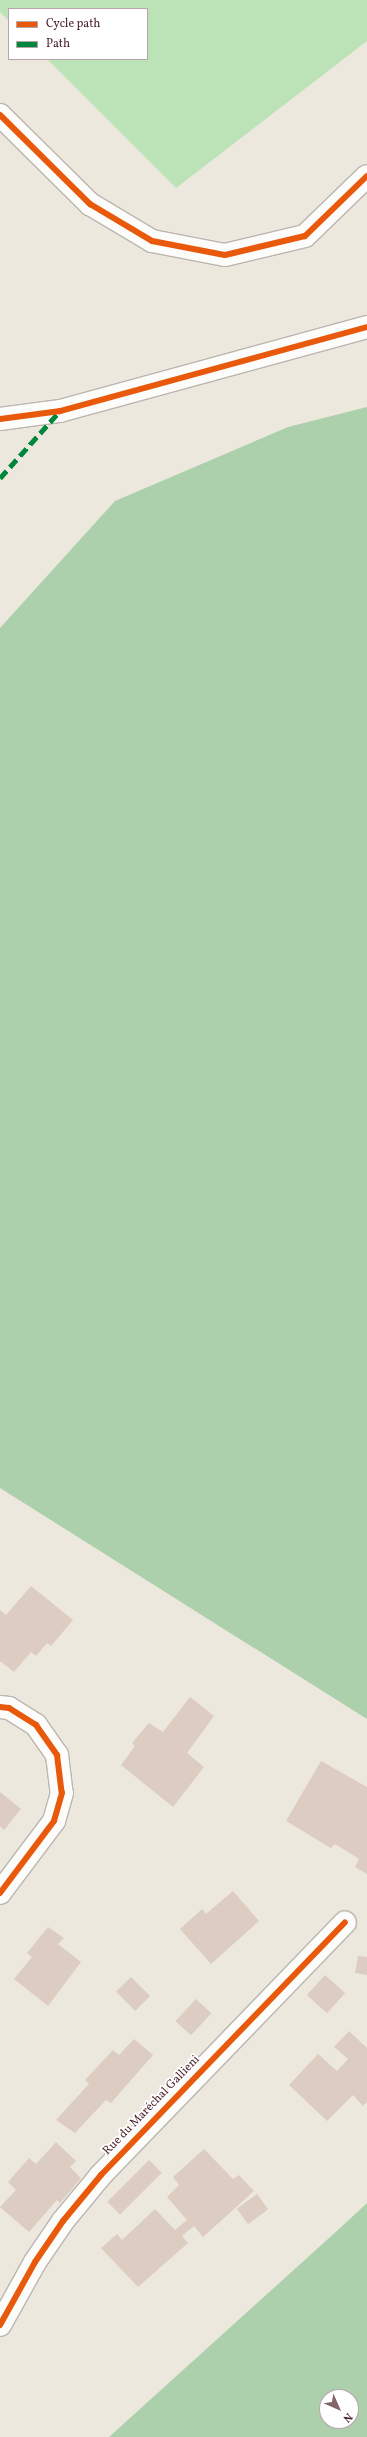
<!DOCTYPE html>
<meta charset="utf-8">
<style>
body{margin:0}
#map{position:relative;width:367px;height:2437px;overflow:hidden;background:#ede8dd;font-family:Vollkorn,serif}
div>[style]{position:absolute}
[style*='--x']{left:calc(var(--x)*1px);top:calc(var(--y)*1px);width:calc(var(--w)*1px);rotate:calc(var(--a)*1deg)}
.green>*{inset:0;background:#bce2b8}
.forest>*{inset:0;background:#acd0ab}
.building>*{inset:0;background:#dcccc2;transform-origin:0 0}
.roads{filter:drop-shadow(1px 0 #bdb5af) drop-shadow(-1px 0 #bdb5af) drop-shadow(0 1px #bdb5af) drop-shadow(0 -1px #bdb5af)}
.minor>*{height:22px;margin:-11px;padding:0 11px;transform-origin:11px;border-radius:11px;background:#fcfcfa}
.quiet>*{height:5px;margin-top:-2.5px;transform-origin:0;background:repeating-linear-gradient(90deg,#00873e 0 10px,transparent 0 15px)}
.cycleway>*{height:6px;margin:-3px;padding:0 3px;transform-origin:3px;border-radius:3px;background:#e8590c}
span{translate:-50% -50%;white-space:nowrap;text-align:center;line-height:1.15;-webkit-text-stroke:3.5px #fff;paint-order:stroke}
.street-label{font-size:12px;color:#4a1f2b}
.legend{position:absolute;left:8px;top:8px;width:140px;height:52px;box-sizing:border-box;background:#fff;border:1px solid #b7a5aa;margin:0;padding:5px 7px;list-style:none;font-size:12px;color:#4a1f2b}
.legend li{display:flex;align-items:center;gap:8px;height:20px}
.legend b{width:20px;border:1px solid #b7a5aa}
.north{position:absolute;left:319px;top:2389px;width:40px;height:40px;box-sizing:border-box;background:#fff;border:1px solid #b7a5aa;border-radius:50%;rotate:135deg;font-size:11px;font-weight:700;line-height:16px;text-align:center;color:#4a1f2b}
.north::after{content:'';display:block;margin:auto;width:14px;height:18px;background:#836569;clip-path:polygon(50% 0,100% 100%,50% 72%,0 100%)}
</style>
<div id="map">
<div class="green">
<div style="clip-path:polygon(0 0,367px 0,367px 41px,176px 188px,47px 59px,147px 59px,147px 9px,9px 9px,9px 21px,0 12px)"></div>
</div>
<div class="forest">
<div style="clip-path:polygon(367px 407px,367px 1719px,0 1488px,0 628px,115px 501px,288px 427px)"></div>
<div style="clip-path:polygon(evenodd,367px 2203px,367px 2437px,109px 2437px,339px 2229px,367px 2203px,327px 2397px,351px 2397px,351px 2421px,327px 2421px,327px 2397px)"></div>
</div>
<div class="building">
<div style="clip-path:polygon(31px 1586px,73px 1620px,51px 1646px,47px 1643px,36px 1656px,31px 1652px,14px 1672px,0 1661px,0 1610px,6px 1615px)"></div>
<div style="clip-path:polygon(190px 1697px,214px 1716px,187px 1753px,204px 1767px,173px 1807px,121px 1765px,135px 1746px,132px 1743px,149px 1723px,163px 1732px)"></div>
<div style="clip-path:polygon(321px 1761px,367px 1787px,367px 1874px,355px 1867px,359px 1859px,335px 1844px,331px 1848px,286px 1821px)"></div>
<div style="clip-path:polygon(0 1792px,21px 1809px,4px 1830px,0 1826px)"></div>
<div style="clip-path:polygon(233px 1891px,259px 1921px,211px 1964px,180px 1929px,202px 1909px,206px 1914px)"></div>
<div style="clip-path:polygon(48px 1927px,64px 1938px,58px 1944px,81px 1962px,48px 2006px,14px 1979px,32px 1957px,27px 1953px)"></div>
<div style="clip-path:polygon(358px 1956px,367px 1957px,367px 1975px,355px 1973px)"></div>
<div style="left:325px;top:1975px;width:27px;height:27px;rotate:42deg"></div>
<div style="left:131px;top:1977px;width:27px;height:21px;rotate:45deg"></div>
<div style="left:196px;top:1999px;width:21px;height:30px;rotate:43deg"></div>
<div style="clip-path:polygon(349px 2031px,367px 2048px,367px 2102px,363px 2106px,353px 2095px,327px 2121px,289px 2085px,318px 2054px,337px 2071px,348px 2059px,334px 2047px)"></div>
<div style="clip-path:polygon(134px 2039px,153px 2055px,111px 2103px,106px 2100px,75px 2133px,56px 2120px,89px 2084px,85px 2080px,113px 2050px,119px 2055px)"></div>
<div style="clip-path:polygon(56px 2142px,76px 2161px,70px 2167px,81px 2178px,60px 2203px,57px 2200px,29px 2232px,0 2207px,16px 2190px,8px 2182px,29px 2158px,36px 2164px)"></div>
<div style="clip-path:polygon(204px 2149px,233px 2179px,239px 2175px,254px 2191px,203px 2237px,194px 2226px,182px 2236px,188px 2243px,138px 2287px,101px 2248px,117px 2234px,122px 2240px,155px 2209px,175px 2230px,187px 2220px,167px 2197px,179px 2185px,173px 2177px)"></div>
<div style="left:149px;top:2160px;width:18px;height:59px;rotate:45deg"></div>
<div style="left:257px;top:2194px;width:19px;height:25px;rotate:54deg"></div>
</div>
<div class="roads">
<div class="minor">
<div style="--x:0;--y:115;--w:127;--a:44.7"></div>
<div style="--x:90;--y:204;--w:72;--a:30.8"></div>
<div style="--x:152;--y:241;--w:74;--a:10.9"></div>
<div style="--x:225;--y:255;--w:82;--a:-13.4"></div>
<div style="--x:305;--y:236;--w:86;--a:-44.1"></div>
<div style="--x:0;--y:419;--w:61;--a:-7.6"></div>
<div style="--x:60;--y:411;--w:318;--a:-15.3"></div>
<div style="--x:0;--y:1707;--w:9;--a:6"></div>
<div style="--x:9;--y:1708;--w:32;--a:32"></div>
<div style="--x:36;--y:1725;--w:37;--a:55"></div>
<div style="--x:57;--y:1755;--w:38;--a:83"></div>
<div style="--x:62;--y:1793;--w:29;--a:106"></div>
<div style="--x:54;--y:1821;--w:90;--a:126.9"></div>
<div style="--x:0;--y:2325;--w:72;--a:-60.9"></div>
<div style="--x:35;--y:2262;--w:50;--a:-55.7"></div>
<div style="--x:63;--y:2221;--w:60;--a:-50.4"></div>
<div style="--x:101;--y:2175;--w:351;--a:-46"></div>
</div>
</div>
<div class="quiet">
<div style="--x:0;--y:478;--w:90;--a:-48.2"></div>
</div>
<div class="cycleway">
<div style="--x:0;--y:115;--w:127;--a:44.7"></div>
<div style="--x:90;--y:204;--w:72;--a:30.8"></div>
<div style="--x:152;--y:241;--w:74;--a:10.9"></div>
<div style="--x:225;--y:255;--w:82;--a:-13.4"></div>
<div style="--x:305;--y:236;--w:86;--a:-44.1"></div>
<div style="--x:0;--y:419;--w:61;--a:-7.6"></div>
<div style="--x:60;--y:411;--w:318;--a:-15.3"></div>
<div style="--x:0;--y:1707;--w:9;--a:6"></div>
<div style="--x:9;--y:1708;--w:32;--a:32"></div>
<div style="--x:36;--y:1725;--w:37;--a:55"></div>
<div style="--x:57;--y:1755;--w:38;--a:83"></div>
<div style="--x:62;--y:1793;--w:29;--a:106"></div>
<div style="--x:54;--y:1821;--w:90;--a:126.9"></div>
<div style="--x:0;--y:2325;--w:72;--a:-60.9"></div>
<div style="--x:35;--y:2262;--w:50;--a:-55.7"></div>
<div style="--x:63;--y:2221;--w:60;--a:-50.4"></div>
<div style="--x:101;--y:2175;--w:351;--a:-46"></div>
</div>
<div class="street-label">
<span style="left:152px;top:2106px;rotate:-46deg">Rue du Maréchal Gallieni</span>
</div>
<ul class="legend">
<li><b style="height:5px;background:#e8590c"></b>Cycle path</li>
<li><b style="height:5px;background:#00873e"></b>Path</li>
</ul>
<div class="north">N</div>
</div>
